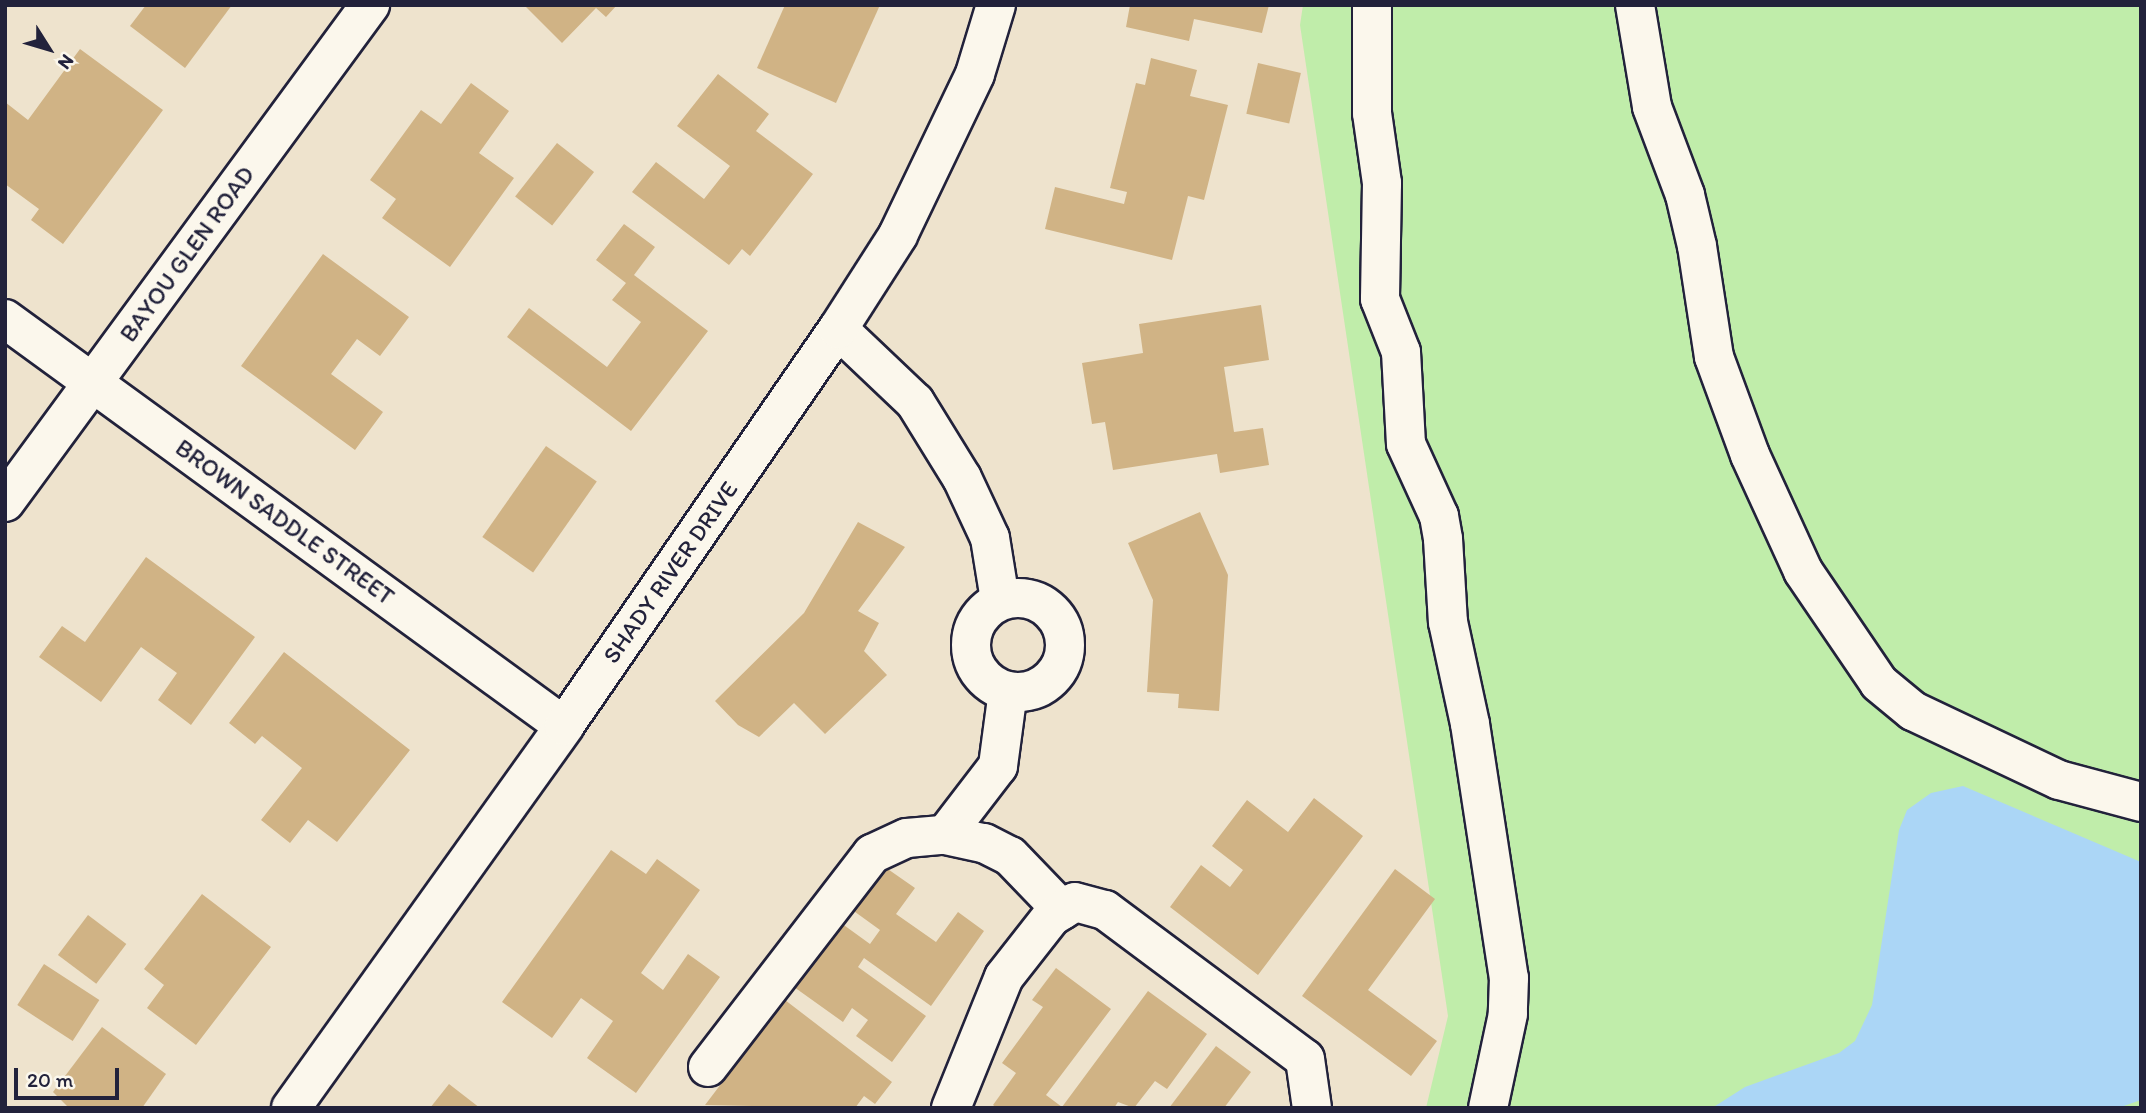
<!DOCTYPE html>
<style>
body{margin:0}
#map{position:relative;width:2146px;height:1113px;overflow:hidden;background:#eee3cd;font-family:Itim,sans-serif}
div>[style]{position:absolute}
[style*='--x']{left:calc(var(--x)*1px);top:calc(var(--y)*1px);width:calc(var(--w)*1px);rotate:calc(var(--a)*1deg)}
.green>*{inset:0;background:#c0edaa}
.water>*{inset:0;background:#abd6f6}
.building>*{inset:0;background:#d0b385;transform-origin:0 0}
.roads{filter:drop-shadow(2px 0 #22223b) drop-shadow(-2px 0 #22223b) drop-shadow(0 2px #22223b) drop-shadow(0 -2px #22223b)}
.minor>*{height:38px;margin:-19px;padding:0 19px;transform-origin:19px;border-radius:19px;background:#fbf7ec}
.minor>.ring{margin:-19px;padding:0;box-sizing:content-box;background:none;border:38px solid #fbf7ec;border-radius:50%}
span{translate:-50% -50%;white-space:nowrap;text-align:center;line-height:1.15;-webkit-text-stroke:6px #fbf7ec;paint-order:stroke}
.street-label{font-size:24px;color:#22223b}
.frame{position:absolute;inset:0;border:7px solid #22223b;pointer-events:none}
.north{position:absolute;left:14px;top:14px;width:70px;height:70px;-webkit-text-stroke:5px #fbf7ec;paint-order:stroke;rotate:127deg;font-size:19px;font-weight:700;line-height:28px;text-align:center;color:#22223b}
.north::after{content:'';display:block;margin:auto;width:24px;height:32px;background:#22223b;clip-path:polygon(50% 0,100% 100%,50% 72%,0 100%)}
.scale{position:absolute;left:14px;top:1068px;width:105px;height:32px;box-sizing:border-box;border:4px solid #22223b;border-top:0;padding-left:9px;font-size:21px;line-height:24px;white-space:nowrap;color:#22223b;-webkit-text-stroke:5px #fbf7ec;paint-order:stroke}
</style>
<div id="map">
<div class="green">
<div style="clip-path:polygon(1303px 5px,2141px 5px,2141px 1108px,1426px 1108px,1448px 1016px,1300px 25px)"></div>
</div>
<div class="water">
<div style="clip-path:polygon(1963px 786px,2141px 862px,2141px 1100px,2118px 1108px,1712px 1108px,1745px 1087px,1839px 1053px,1855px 1041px,1872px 1005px,1899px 830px,1907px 810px,1931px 793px)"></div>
</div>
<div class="building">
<div style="clip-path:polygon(146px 5px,232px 5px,185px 68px,130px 26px)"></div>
<div style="clip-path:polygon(524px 5px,617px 5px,606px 17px,596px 8px,562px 43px)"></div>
<div style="clip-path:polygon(785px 5px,880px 5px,836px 103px,757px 68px)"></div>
<div style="clip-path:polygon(1130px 5px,1269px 5px,1262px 33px,1194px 19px,1189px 41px,1126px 27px)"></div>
<div style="clip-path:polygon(80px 49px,163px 110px,63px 244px,31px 220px,39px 209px,5px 184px,5px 102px,28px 120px)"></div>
<div style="clip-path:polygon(1151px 58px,1197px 70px,1190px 96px,1228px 105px,1204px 200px,1188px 196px,1172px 260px,1045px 229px,1055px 187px,1124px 204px,1127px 192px,1110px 188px,1136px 83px,1145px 85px)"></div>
<div style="left:1258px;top:63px;width:44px;height:52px;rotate:13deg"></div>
<div style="clip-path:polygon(718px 74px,769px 114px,756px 131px,813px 174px,750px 256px,742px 249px,729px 265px,632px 192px,656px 162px,704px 199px,730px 166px,677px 126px)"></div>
<div style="clip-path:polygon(471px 83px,509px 111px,479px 153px,514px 178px,450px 267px,382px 218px,396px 199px,370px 180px,421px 110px,441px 124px)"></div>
<div style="left:557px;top:143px;width:47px;height:68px;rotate:38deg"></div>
<div style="clip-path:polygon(624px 224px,655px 247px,634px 275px,708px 331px,631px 431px,507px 337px,529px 308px,607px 367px,641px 322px,612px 300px,626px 283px,596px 260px)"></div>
<div style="clip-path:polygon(323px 254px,409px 317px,380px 356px,357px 339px,331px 374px,383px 412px,355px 450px,241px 366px)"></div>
<div style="clip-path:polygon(1261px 305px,1269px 360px,1224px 367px,1234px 432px,1263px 428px,1269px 465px,1220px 473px,1217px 454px,1113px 470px,1105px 422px,1092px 424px,1082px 363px,1143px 353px,1139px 324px)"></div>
<div style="left:546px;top:446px;width:62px;height:111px;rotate:35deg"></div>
<div style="clip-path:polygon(1200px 512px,1228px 575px,1219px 711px,1178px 708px,1179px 694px,1147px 692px,1153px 600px,1128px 543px)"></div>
<div style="clip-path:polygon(858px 522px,905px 547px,858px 611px,879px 623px,864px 651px,887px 675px,825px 734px,794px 703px,759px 737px,738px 725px,715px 701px,804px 613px)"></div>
<div style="clip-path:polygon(146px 557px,255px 637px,191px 725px,158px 700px,177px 673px,141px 647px,101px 702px,39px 657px,62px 626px,85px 642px)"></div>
<div style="clip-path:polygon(284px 652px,410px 750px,337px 842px,308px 820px,290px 843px,261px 820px,302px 768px,262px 736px,255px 744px,229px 723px)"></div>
<div style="clip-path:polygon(1314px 798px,1363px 836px,1258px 975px,1170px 907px,1201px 865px,1230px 887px,1243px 870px,1212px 846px,1247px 800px,1288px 832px)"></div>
<div style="clip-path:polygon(611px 850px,646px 874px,657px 859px,700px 890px,641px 973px,663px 990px,688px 954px,720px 977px,636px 1093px,587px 1058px,613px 1021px,581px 998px,552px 1038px,502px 1002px)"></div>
<div style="clip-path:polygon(882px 865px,915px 888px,896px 914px,936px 942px,958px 912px,984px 931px,931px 1006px,864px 958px,858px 967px,926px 1016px,892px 1062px,856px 1036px,868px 1020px,852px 1008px,843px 1022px,794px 987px,841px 923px,870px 944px,880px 930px,851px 909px)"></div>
<div style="clip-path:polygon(1395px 869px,1435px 899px,1368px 990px,1437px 1041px,1411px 1076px,1302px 996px)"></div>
<div style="clip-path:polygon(202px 894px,271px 947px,196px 1045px,147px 1008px,164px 985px,144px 969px)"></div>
<div style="left:88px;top:915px;width:48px;height:50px;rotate:37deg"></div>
<div style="left:44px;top:964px;width:66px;height:49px;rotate:33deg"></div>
<div style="clip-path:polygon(1056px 968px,1111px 1009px,1046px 1095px,1062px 1107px,1148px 991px,1207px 1034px,1167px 1089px,1155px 1081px,1134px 1108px,1118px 1102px,1114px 1108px,997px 1108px,993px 1105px,1016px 1073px,1002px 1063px,1043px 1007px,1032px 1000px)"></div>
<div style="clip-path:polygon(785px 1000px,892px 1082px,875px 1104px,864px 1096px,855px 1108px,705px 1105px)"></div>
<div style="clip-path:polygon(102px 1027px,166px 1074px,142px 1108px,69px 1108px,53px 1092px)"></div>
<div style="clip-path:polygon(1216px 1046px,1251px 1072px,1224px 1108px,1169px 1108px)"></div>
<div style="clip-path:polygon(449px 1084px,480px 1108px,430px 1108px)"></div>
</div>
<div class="roads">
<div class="minor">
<div style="--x:1372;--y:5;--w:108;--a:90"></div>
<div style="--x:1372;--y:113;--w:71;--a:81.9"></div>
<div style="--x:1382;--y:183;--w:116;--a:91"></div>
<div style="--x:1380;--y:299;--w:57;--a:68.4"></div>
<div style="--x:1401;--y:352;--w:92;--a:86.9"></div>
<div style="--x:1406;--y:444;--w:79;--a:65.4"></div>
<div style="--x:1439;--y:516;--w:23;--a:80"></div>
<div style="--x:1443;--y:539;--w:83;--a:86.6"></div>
<div style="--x:1448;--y:622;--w:104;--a:77.8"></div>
<div style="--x:1470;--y:724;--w:257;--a:81.3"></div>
<div style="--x:1509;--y:978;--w:36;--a:92"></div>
<div style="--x:1508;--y:1014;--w:96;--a:102"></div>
<div style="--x:1635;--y:5;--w:103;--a:80.5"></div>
<div style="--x:1652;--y:107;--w:94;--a:69.4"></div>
<div style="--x:1685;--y:195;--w:52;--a:76.8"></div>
<div style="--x:1697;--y:246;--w:112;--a:81.3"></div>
<div style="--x:1714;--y:357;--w:104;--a:69.8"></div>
<div style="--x:1750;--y:455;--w:128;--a:65.4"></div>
<div style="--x:1803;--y:571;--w:135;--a:55.8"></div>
<div style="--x:1879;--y:683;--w:44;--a:39.5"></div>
<div style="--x:1913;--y:711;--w:161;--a:25.3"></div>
<div style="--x:2059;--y:780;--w:85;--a:15"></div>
<div style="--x:5;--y:319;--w:691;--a:36.06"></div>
<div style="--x:838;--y:329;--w:106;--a:43.5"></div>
<div style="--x:915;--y:402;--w:89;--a:58.3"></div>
<div style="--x:962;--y:478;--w:66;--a:65"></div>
<div style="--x:990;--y:538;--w:63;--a:80.8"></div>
<div style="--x:5;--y:502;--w:617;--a:-53.71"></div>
<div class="ring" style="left:971px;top:598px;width:56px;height:56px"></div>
<div style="--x:1008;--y:691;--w:76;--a:97.6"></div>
<div style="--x:998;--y:766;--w:87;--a:127.5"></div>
<div style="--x:945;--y:835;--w:40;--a:12"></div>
<div style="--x:984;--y:843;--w:29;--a:27"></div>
<div style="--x:1010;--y:856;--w:75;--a:46.1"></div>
<div style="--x:708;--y:1067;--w:269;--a:-52.4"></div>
<div style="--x:872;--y:854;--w:38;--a:-25"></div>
<div style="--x:907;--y:838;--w:38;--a:-5"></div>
<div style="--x:291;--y:1108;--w:470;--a:-54.4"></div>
<div style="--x:564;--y:726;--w:482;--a:-55.4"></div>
<div style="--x:838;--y:329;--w:112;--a:-57.4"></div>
<div style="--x:898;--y:235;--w:178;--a:-64.4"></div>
<div style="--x:975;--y:74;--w:72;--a:-73.1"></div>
<div style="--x:951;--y:1108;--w:141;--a:-68"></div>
<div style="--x:1004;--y:977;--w:76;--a:-51.9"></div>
<div style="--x:1051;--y:917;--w:28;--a:-32"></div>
<div style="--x:1075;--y:902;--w:31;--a:15"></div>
<div style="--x:1105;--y:910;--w:249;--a:36.7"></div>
<div style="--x:1305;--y:1059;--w:49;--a:81.9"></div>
</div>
</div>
<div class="street-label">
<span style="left:187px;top:254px;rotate:-54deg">BAYOU GLEN ROAD</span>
<span style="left:285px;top:522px;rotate:36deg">BROWN SADDLE STREET</span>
<span style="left:670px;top:572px;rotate:-55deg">SHADY RIVER DRIVE</span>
</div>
<div class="frame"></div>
<div class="north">N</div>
<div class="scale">20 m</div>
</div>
